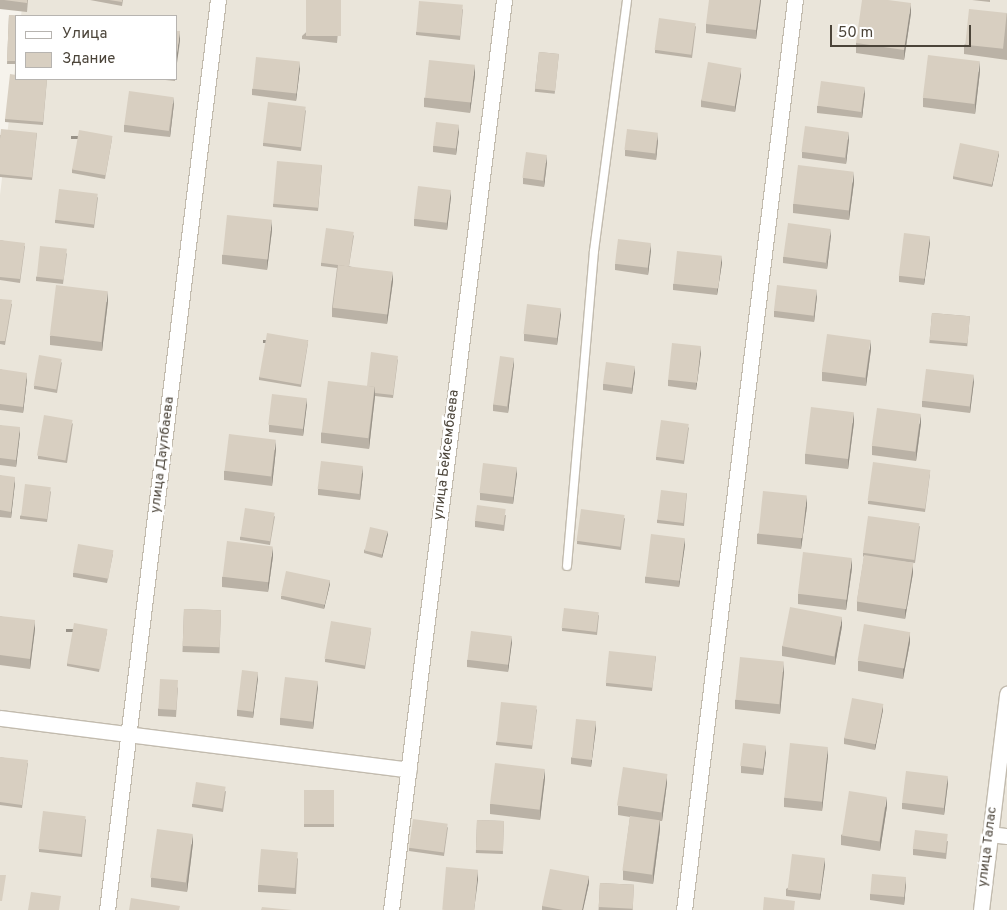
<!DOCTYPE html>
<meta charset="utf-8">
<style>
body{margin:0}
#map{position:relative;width:1007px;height:910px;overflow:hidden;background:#f6f3ec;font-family:Overpass,sans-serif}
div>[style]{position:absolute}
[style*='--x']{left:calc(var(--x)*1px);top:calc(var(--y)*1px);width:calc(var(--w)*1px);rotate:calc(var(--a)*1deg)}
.residential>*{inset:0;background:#eae5da}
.roads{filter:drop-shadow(1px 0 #c2bbae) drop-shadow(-1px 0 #c2bbae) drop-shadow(0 1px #c2bbae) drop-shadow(0 -1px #c2bbae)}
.lane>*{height:8px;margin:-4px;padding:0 4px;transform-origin:4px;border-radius:4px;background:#fff}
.street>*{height:15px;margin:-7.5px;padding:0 7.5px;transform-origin:7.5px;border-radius:7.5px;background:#fff}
.wall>*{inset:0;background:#bab2a6;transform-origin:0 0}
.shaded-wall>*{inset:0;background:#979187;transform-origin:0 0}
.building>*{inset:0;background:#d8cfc1;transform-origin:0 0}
span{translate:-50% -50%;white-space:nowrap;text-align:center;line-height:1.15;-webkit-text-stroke:5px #fff;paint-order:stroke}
.street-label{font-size:14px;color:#4b4439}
.legend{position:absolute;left:15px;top:15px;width:162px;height:65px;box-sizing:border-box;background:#fff;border:1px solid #b7b4b0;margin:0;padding:6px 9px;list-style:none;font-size:15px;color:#4b4439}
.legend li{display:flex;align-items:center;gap:10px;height:25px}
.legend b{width:25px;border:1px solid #b7b4b0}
.scale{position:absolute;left:830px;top:25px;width:141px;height:22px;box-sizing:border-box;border:2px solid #4b4439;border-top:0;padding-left:6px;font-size:15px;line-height:18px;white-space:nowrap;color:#4b4439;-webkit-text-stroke:4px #fff;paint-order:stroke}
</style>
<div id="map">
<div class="residential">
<div style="clip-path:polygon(23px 0,1007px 0,1007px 910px,0 910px,0 195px,16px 60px,16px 79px,176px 79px,176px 16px,21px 16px)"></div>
</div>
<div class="roads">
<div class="lane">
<div style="--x:567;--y:566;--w:316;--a:-85.1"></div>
<div style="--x:594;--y:251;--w:253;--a:-82.5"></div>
</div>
<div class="street">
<div style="--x:0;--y:718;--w:412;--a:7.2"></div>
<div style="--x:990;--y:834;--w:17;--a:7"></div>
<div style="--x:107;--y:910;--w:917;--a:-83.05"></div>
<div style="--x:391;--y:910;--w:917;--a:-82.92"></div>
<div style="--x:684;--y:910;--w:917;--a:-83.05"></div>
<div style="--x:981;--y:910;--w:218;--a:-83.1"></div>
</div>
</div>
<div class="wall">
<div style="clip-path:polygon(0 0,28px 0,27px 12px,0 9px)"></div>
<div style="clip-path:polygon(90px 0,123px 0,122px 6px)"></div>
<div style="clip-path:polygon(341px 0,337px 43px,302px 39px,302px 36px)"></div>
<div style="clip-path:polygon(761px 0,756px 39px,706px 33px,706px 24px)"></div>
<div style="clip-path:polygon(972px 0,990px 0,990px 2px)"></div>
<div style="clip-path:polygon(463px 9px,460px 40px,416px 35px,416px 32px)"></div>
<div style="clip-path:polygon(911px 13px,904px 60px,856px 53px,856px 43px)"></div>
<div style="clip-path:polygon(1007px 13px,1007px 60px,964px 54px,964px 45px)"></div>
<div style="clip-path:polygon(9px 15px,16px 16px,16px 64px,7px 64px)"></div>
<div style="clip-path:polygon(696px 26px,692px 58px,655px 53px,655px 50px)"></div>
<div style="left:539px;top:52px;width:20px;height:40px;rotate:6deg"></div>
<div style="clip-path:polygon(300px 68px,296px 101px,252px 95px,252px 89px)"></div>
<div style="clip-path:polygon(980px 71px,975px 114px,923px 107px,923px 98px)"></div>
<div style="clip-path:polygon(475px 75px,470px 113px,424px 107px,424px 98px)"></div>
<div style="clip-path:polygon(741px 75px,735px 112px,701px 107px,701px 100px)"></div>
<div style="clip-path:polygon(47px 79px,43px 125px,5px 122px,5px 119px)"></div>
<div style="clip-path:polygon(156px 79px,175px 79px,175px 81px)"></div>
<div style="clip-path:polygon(865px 93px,862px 118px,817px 113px,817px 106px)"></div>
<div style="clip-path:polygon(174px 103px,170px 137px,124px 132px,124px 125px)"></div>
<div style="clip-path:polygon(306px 110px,301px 151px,263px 146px,263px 143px)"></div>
<div style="clip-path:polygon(459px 131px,456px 155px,433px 152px,433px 146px)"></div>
<div style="clip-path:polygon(37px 133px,32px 180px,0 177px,0 135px)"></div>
<div style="clip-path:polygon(112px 139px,105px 179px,72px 173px,72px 169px)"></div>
<div style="clip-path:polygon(849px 139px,846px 164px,802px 158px,802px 152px)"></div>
<div style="clip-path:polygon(658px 140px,656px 160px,625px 156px,625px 150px)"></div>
<div style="clip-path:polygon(999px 154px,992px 187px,953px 179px,953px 176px)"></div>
<div style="clip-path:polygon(547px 162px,544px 187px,523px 184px,523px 178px)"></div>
<div style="clip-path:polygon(322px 165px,318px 211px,273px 207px,273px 204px)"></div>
<div style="clip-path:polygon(854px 182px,849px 220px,793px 213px,793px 204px)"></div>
<div style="clip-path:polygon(98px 197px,94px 228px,55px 223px,55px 220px)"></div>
<div style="clip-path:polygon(451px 197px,447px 230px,414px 226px,414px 219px)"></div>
<div style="clip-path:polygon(272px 230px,267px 270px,222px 264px,222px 255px)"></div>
<div style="clip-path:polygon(354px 235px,349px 266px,393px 281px,387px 324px,332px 317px,332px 308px,337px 268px,321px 266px,321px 263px)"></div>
<div style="clip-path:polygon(831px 235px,827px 269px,783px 263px,783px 257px)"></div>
<div style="clip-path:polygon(0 240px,25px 246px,20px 283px,0 280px)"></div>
<div style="clip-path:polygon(930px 243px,924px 285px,899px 282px,899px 276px)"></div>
<div style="clip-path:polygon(651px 250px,648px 275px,615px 270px,615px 264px)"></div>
<div style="clip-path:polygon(67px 253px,63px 284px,36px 281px,36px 277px)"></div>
<div style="clip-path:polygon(722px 263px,717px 295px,673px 290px,673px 284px)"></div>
<div style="clip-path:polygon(817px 296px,814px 322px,774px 317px,774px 311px)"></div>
<div style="clip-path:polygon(0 299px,12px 304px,5px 345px,0 344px)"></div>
<div style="clip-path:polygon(108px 301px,102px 351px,50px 345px,50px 336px)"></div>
<div style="left:932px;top:313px;width:38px;height:30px;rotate:5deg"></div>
<div style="clip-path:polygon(561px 314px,557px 345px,524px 341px,524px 334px)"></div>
<div style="clip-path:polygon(308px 343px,301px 387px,259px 380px,259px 377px)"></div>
<div style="clip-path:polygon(871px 349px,866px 386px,822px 381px,822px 372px)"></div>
<div style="clip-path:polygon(701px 353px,696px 390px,668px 386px,668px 380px)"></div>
<div style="clip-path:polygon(398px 359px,393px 398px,375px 396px,369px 449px,321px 443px,321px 433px,367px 386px)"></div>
<div style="clip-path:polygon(62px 362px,57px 393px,34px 389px,34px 386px)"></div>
<div style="clip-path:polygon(514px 364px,508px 413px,493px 411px,493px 405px)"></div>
<div style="clip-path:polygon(0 369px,27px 379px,23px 413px,0 410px)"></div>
<div style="clip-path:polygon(635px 372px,632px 394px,603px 390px,603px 384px)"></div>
<div style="clip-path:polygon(974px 381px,970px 413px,922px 407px,922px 401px)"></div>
<div style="clip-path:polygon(307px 404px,303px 436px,269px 432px,269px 425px)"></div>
<div style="clip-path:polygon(854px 422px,848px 469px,805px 464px,805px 454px)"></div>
<div style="clip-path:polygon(73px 423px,67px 463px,38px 459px,38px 456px)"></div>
<div style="clip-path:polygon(921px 423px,916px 461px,872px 455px,872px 446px)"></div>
<div style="clip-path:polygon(0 425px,20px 433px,16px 467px,0 465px)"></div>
<div style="clip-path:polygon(689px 427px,684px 464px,656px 460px,656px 457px)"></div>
<div style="clip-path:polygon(276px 449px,272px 486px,224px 480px,224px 471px)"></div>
<div style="clip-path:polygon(363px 473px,360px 500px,318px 495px,318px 489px)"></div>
<div style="clip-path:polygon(517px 473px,513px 504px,480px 500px,480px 493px)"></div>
<div style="clip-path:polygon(930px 474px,925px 512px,868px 504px,868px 501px)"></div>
<div style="clip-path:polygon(0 475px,15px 483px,11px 518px,0 517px)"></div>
<div style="clip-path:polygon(51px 491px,47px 522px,20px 519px,20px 516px)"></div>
<div style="clip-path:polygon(687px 493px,684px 526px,657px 523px,657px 520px)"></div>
<div style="clip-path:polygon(807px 506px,801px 549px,757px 544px,757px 534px)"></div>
<div style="clip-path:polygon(506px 515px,504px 531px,475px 527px,475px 521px)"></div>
<div style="clip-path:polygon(275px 516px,270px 545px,240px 540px,240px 537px)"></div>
<div style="clip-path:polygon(625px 518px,621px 550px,577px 544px,577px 541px)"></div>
<div style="clip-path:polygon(920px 526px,915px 563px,898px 561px,913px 573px,905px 619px,857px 611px,857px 601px,864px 557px,863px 556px,863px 553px)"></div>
<div style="clip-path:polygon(388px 534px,382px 558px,364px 553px,364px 550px)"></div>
<div style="clip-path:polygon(685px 545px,679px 587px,645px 583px,645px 577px)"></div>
<div style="clip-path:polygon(113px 554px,107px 583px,73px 577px,73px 573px)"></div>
<div style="clip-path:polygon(273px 556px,268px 592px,222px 587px,222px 577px)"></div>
<div style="clip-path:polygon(852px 568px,846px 610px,798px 604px,798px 594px)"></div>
<div style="clip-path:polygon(330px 584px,324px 609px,281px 599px,281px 596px)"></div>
<div style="left:184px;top:609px;width:37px;height:43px;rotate:2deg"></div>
<div style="clip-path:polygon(599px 615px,597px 635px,562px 631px,562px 628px)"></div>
<div style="clip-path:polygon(0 616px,35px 629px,30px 669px,0 665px)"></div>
<div style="clip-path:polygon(842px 626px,835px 665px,782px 656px,782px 646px)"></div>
<div style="clip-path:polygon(371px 631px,365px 669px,325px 662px,325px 659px)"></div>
<div style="clip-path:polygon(107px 632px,99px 672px,67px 666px,67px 663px)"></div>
<div style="clip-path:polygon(512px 642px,508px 672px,467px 667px,467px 660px)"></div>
<div style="clip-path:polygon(910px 642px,903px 679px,858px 671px,858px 661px)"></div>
<div style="clip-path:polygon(656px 656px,652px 691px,606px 686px,606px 683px)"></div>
<div style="clip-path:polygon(784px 671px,780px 714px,735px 709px,735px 700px)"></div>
<div style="clip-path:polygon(258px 678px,253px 718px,237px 716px,237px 710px)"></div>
<div style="clip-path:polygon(178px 687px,176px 717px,158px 716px,158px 709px)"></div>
<div style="clip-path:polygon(318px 687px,313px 729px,280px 725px,280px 718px)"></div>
<div style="clip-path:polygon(537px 709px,532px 749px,496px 745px,496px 742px)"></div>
<div style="clip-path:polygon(883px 710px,875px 750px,844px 744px,844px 738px)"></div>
<div style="clip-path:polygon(596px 728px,591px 767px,571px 764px,571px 758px)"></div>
<div style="clip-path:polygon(766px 752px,763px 775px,741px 773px,741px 766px)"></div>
<div style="clip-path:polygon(828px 756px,822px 811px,784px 807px,784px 798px)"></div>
<div style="clip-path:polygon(0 757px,28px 763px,22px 808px,0 805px)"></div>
<div style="clip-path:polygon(545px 778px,540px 820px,490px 814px,490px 804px)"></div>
<div style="clip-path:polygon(667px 783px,662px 821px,660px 821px,660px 829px,653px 884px,623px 880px,623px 871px,630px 817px,618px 815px,618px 806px)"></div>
<div style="clip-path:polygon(948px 783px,944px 815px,902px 809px,902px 803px)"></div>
<div style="left:304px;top:790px;width:30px;height:37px"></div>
<div style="clip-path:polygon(226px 791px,223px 812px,192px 807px,192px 804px)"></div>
<div style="clip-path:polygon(887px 806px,880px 851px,841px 845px,841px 835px)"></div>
<div style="clip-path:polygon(86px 819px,82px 857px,39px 852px,39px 849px)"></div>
<div style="left:477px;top:820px;width:27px;height:33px;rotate:2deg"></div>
<div style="clip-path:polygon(448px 827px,444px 856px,409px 851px,409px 848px)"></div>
<div style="clip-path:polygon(948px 841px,946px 859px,913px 855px,913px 849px)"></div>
<div style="clip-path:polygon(193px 843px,187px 892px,151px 887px,151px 878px)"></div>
<div style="clip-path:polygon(298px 858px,296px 894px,258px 892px,258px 885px)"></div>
<div style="clip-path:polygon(825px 865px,820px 900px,786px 896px,786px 889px)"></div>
<div style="clip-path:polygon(589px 883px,583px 910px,542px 910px,542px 906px)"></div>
<div style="left:600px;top:883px;width:34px;height:27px;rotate:3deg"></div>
<div style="clip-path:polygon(906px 884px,904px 905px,870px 900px,870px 894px)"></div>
</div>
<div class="shaded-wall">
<div style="clip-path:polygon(760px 0,761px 0,756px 39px,756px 30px)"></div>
<div style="clip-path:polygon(911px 3px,911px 13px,904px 60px,904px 50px)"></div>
<div style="clip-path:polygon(180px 31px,180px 41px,176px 70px,176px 60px)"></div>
<div style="clip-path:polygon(980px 61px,980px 71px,975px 114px,975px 104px)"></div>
<div style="clip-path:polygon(300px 62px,300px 68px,296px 101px,296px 94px)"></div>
<div style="clip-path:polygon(475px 65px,475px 75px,470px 113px,470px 103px)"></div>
<div style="clip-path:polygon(741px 68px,741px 75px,735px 112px,735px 106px)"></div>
<div style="clip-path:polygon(865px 87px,865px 93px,862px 118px,862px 112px)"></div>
<div style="clip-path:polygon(174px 97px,174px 103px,170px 137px,170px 131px)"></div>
<div style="clip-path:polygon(459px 125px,459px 131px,456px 155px,456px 149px)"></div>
<div style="clip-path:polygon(849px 132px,849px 139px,846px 164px,846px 157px)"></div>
<div style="clip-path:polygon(658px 133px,658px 140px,656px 160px,656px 154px)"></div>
<div style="left:112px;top:136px;width:3px;height:41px;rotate:90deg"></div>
<div style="clip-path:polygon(999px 151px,999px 154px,992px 187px,992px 184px)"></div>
<div style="clip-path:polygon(547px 155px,547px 162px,544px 187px,544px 181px)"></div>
<div style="clip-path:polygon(854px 172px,854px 182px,849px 220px,849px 211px)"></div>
<div style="clip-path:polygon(451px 190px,451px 197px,447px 230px,447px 223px)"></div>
<div style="clip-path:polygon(272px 220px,272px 230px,267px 270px,267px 260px)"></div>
<div style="clip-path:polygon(831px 229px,831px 235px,827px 269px,827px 262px)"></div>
<div style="clip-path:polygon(930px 236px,930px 243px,924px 285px,924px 279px)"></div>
<div style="clip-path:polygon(651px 243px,651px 250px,648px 275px,648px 268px)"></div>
<div style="clip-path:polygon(722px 256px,722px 263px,717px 295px,717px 289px)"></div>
<div style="clip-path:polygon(393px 272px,393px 281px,387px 324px,387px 315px)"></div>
<div style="clip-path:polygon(817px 290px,817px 296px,814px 322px,814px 316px)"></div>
<div style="clip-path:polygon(108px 291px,108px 301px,102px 351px,102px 342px)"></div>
<div style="clip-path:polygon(561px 308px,561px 314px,557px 345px,557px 338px)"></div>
<div style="left:308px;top:340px;width:3px;height:45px;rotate:90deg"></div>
<div style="clip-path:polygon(871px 340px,871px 349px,866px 386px,866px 377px)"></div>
<div style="clip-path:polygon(701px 346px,701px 353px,696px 390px,696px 383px)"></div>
<div style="clip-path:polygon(514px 358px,514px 364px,508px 413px,508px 406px)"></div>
<div style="clip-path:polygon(635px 366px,635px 372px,632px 394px,632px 388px)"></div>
<div style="clip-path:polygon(27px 373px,27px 379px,23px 413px,23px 407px)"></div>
<div style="clip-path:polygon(974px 375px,974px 381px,970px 413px,970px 406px)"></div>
<div style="clip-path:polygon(375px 387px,375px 396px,369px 449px,369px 439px)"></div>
<div style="clip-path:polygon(307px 398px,307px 404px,303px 436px,303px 429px)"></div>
<div style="clip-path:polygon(854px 412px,854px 422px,848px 469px,848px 460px)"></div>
<div style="clip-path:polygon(921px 414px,921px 423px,916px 461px,916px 451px)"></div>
<div style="clip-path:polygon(20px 427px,20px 433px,16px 467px,16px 460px)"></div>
<div style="clip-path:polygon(276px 440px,276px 449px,272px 486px,272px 477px)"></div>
<div style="clip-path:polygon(363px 466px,363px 473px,360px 500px,360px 494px)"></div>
<div style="clip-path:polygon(517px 467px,517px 473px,513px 504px,513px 498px)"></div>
<div style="clip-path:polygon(15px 477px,15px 483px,11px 518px,11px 512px)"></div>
<div style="clip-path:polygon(807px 496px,807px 506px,801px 549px,801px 539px)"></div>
<div style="clip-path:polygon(388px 531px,388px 534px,382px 558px,382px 555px)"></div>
<div style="clip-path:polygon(685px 538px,685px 545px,679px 587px,679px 581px)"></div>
<div style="clip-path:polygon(273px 547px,273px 556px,268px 592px,268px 583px)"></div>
<div style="clip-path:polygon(852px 558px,852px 568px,846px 610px,846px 601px)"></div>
<div style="clip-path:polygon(913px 563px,913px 573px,905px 619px,905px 610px)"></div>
<div style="clip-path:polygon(330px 580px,330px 584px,324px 609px,324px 605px)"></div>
<div style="clip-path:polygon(842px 617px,842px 626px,835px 665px,835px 656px)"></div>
<div style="clip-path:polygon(35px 620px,35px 629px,30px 669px,30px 659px)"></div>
<div style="left:107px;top:629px;width:3px;height:41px;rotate:90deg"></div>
<div style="clip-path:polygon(910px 632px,910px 642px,903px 679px,903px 669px)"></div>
<div style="clip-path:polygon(512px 636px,512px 642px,508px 672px,508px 665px)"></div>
<div style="clip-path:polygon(784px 662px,784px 671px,780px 714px,780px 705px)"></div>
<div style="clip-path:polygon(258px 672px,258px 678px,253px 718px,253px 712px)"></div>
<div style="clip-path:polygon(318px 681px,318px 687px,313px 729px,313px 722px)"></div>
<div style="clip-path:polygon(883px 704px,883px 710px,875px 750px,875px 743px)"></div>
<div style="clip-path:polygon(596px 721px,596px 728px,591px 767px,591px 760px)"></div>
<div style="clip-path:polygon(766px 746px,766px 752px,763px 775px,763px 769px)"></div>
<div style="clip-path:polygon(828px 747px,828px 756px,822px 811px,822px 802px)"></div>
<div style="clip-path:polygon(545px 769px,545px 778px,540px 820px,540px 810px)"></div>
<div style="clip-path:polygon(667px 774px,667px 783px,662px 821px,662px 812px)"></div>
<div style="clip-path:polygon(948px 776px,948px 783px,944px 815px,944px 808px)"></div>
<div style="clip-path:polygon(887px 797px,887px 806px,880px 851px,880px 841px)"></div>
<div style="clip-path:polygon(660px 820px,660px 829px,653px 884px,653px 874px)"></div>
<div style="clip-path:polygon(193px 834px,193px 843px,187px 892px,187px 882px)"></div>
<div style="clip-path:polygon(825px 858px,825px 865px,820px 900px,820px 894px)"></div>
<div style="clip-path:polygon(478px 870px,478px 880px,474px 910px,473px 910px)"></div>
<div style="clip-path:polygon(589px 876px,589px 883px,583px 910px,582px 910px)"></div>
<div style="clip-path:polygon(906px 877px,906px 884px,904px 905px,904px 898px)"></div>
</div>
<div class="building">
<div style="clip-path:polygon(4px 0,27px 0,27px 3px)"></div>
<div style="clip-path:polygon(109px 0,122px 0,122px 2px)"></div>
<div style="left:306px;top:0;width:35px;height:36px"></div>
<div style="clip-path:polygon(709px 0,760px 0,756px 30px,706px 24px)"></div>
<div style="clip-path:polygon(862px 0,888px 0,911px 3px,904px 50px,856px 43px)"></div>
<div style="left:419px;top:1px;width:44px;height:31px;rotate:5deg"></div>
<div style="left:969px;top:9px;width:38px;height:36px;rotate:6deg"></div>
<div style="clip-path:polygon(9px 15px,43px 16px,16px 16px,16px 61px,7px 61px)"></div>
<div style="left:659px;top:18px;width:37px;height:32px;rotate:8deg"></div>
<div style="clip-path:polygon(176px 31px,180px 31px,176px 60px)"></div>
<div style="left:539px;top:52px;width:20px;height:37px;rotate:6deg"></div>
<div style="left:928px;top:55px;width:52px;height:43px;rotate:7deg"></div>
<div style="left:256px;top:57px;width:44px;height:32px;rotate:6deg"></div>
<div style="left:429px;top:60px;width:46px;height:38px;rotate:6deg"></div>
<div style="left:708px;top:62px;width:34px;height:39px;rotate:10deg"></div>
<div style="clip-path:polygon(10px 74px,16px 75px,16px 79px,47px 79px,43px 122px,5px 119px)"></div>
<div style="left:821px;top:81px;width:44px;height:25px;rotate:8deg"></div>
<div style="left:129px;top:91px;width:45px;height:34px;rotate:8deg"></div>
<div style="left:268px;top:102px;width:38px;height:41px;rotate:7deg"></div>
<div style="left:436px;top:122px;width:23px;height:24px;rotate:7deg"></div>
<div style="left:805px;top:126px;width:44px;height:26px;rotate:8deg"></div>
<div style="left:1px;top:129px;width:36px;height:45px;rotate:6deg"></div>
<div style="left:627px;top:129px;width:31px;height:21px;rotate:7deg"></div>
<div style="left:79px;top:130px;width:34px;height:40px;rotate:10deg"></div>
<div style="left:960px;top:143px;width:40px;height:34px;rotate:12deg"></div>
<div style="left:526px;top:152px;width:21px;height:26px;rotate:8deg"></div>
<div style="left:277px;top:161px;width:45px;height:43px;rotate:5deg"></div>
<div style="left:798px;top:165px;width:56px;height:39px;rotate:7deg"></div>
<div style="left:418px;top:186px;width:33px;height:33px;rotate:7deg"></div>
<div style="left:59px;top:189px;width:39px;height:31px;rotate:7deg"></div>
<div style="left:227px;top:215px;width:45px;height:40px;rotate:6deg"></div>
<div style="left:788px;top:223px;width:43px;height:34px;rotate:8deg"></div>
<div style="left:326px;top:228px;width:28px;height:35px;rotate:8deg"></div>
<div style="left:904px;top:233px;width:26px;height:43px;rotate:7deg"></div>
<div style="left:618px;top:239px;width:33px;height:25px;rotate:7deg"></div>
<div style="clip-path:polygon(0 240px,25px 243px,20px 279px,0 277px)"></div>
<div style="left:40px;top:246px;width:27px;height:31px;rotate:6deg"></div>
<div style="left:677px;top:251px;width:45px;height:33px;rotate:6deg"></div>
<div style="left:338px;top:265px;width:55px;height:43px;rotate:7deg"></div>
<div style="left:56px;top:285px;width:52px;height:51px;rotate:7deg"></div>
<div style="left:777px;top:285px;width:40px;height:26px;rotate:7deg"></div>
<div style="clip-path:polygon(0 299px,12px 300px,5px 341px,0 341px)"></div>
<div style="left:527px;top:304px;width:34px;height:30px;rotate:7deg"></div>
<div style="left:932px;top:313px;width:38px;height:27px;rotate:5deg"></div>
<div style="left:267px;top:333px;width:42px;height:45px;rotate:10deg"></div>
<div style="left:827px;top:334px;width:44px;height:38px;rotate:8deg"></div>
<div style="left:672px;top:343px;width:29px;height:37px;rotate:6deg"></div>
<div style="clip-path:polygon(371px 352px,398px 356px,393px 395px,375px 393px,375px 387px,367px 386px)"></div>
<div style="left:39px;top:355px;width:23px;height:31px;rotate:10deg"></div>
<div style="left:500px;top:356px;width:14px;height:49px;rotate:8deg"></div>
<div style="left:606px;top:362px;width:29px;height:22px;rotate:8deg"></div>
<div style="clip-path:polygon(0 369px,27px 373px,23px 407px,0 404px)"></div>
<div style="left:926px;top:369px;width:48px;height:32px;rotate:7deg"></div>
<div style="left:328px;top:381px;width:47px;height:52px;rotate:7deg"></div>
<div style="left:272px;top:394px;width:35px;height:31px;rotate:7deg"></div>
<div style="left:811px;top:407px;width:43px;height:47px;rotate:7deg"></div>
<div style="left:877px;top:408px;width:44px;height:38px;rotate:8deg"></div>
<div style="left:44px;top:415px;width:29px;height:41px;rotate:10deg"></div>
<div style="left:661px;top:420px;width:28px;height:37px;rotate:8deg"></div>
<div style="clip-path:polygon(0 425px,20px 427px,16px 460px,0 458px)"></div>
<div style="left:229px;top:434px;width:47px;height:37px;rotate:7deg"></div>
<div style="left:321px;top:461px;width:42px;height:28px;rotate:7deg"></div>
<div style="left:873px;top:462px;width:58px;height:39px;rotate:8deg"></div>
<div style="left:483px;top:463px;width:34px;height:30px;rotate:7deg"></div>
<div style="clip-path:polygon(0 475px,15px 477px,11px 512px,0 510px)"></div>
<div style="left:25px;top:484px;width:26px;height:32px;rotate:7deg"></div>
<div style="left:661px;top:490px;width:26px;height:30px;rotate:7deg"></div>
<div style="left:763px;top:491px;width:44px;height:43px;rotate:6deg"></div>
<div style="left:477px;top:505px;width:29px;height:16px;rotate:8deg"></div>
<div style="left:245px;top:508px;width:30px;height:29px;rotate:9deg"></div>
<div style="left:581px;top:509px;width:44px;height:32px;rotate:8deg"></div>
<div style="left:868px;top:516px;width:52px;height:37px;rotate:8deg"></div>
<div style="left:370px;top:527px;width:18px;height:24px;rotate:13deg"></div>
<div style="left:651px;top:534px;width:34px;height:43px;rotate:7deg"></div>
<div style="left:227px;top:541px;width:46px;height:36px;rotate:7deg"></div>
<div style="left:78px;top:544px;width:36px;height:29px;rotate:10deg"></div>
<div style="left:803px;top:552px;width:49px;height:42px;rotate:7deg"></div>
<div style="left:864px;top:555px;width:50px;height:47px;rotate:9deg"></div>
<div style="left:286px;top:571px;width:45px;height:25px;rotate:12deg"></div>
<div style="left:790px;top:607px;width:53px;height:40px;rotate:11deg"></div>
<div style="left:564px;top:608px;width:35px;height:20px;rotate:7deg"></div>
<div style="left:184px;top:609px;width:37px;height:37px;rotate:2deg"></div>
<div style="clip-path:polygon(0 616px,35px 620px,30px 659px,0 655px)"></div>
<div style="left:331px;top:621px;width:41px;height:38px;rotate:10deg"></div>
<div style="left:74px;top:623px;width:34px;height:41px;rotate:10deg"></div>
<div style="left:864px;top:624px;width:47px;height:37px;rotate:10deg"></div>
<div style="left:471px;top:631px;width:41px;height:29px;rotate:7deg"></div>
<div style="left:609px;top:651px;width:47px;height:32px;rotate:6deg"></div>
<div style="left:740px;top:657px;width:44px;height:43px;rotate:6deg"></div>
<div style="left:242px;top:670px;width:16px;height:40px;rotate:7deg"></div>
<div style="left:285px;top:677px;width:33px;height:41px;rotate:7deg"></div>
<div style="left:160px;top:679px;width:18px;height:30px;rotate:3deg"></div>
<div style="left:852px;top:698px;width:32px;height:41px;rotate:11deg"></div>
<div style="left:501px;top:702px;width:36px;height:40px;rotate:6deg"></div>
<div style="left:576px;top:719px;width:20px;height:39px;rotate:6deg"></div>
<div style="left:743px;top:743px;width:23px;height:23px;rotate:7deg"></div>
<div style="left:790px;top:743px;width:38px;height:55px;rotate:6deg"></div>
<div style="clip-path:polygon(0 757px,28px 760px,22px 805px,0 802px)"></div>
<div style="left:495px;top:763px;width:50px;height:41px;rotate:7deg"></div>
<div style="left:623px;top:767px;width:45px;height:39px;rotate:9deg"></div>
<div style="left:906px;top:771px;width:42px;height:32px;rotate:7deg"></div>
<div style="left:196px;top:782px;width:30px;height:22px;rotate:9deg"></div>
<div style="left:304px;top:790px;width:30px;height:34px"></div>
<div style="left:849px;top:791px;width:38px;height:45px;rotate:9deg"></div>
<div style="left:43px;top:811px;width:43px;height:38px;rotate:7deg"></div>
<div style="left:630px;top:816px;width:30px;height:55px;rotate:8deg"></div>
<div style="left:413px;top:819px;width:35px;height:29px;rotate:8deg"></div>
<div style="left:477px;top:820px;width:27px;height:30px;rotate:2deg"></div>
<div style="left:157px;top:829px;width:36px;height:49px;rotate:8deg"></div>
<div style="left:915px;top:830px;width:33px;height:19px;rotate:7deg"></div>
<div style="left:261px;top:849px;width:37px;height:36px;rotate:5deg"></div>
<div style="left:792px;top:854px;width:33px;height:36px;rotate:7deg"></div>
<div style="left:446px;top:867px;width:32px;height:43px;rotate:5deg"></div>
<div style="clip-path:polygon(550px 869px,589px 876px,582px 910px,563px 910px,542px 906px)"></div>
<div style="left:872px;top:874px;width:34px;height:20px;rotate:5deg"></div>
<div style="clip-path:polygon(0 875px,6px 875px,2px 901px,0 901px)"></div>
<div style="left:600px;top:883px;width:34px;height:24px;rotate:3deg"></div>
<div style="clip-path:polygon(31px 892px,61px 896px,59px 910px,28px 910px)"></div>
<div style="clip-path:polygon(764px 897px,795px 901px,794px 910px,763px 910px)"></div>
<div style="clip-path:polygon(131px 898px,180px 906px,179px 910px,129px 910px)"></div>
<div style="clip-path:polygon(262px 907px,292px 910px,261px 910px)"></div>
</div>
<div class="street-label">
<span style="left:163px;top:455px;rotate:-83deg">улица Даулбаева</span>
<span style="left:447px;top:455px;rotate:-83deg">улица Бейсембаева</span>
<span style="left:988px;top:847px;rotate:-83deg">улица Талас</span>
</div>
<ul class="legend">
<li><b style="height:6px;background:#fff"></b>Улица</li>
<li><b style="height:14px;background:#d8cfc1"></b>Здание</li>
</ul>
<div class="scale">50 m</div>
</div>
